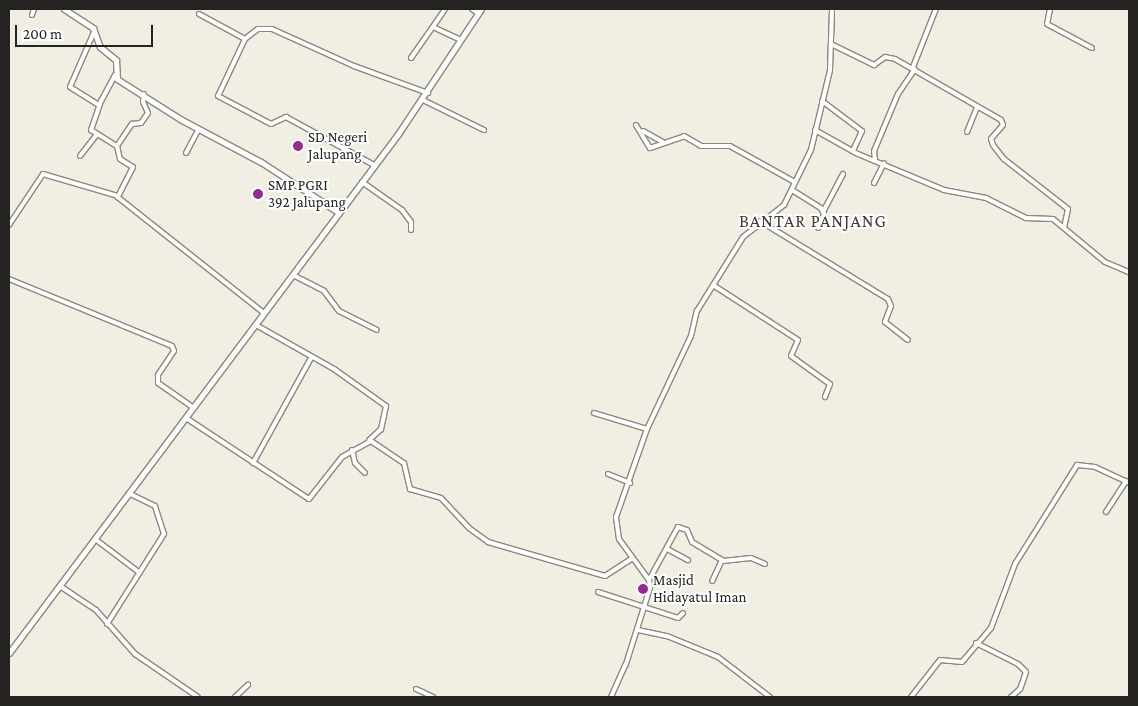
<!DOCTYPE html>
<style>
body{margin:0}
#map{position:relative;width:1138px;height:706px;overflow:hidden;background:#f1eee4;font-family:"Crimson Pro",serif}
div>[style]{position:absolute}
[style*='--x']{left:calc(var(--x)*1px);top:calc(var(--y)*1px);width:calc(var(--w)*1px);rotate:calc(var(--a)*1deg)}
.roads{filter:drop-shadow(1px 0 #8b887f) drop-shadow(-1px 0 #8b887f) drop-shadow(0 1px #8b887f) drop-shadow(0 -1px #8b887f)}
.minor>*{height:4px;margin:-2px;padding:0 2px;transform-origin:2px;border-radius:2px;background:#fff}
.tertiary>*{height:5px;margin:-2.5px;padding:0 2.5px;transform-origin:2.5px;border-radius:2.5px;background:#fff}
.dots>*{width:14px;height:14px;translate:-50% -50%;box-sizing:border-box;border:2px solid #fff;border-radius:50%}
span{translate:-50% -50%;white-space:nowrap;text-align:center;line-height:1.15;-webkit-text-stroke:4px #fff;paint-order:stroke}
.poi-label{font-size:15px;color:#24231f}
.left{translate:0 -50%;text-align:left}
.quarter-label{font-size:18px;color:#403d35;letter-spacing:1px}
.frame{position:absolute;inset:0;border:10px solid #24231f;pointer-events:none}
.scale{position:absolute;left:15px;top:25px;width:138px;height:22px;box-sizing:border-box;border:2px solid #24231f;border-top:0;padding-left:6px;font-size:15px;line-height:18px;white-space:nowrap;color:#24231f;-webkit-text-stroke:4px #fff;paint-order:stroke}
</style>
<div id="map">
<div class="roads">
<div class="minor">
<div style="--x:445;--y:9;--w:22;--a:124"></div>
<div style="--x:433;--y:27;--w:31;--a:25"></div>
<div style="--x:472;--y:9;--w:7;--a:34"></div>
<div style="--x:1050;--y:9;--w:15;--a:101"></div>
<div style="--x:1047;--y:24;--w:51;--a:28.1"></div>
<div style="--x:199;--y:14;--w:52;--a:28.5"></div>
<div style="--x:245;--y:39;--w:16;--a:-38"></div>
<div style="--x:258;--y:29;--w:14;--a:0"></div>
<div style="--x:272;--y:29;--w:90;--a:24.3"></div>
<div style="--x:354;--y:66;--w:79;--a:20"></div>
<div style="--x:32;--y:15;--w:6;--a:-72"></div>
<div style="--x:94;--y:32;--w:60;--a:113.6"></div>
<div style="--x:70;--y:87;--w:34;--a:32"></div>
<div style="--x:245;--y:39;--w:63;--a:115.3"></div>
<div style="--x:218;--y:96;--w:60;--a:27.8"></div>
<div style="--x:271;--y:124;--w:17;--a:-25"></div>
<div style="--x:286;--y:117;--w:100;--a:28.6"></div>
<div style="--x:833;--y:45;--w:46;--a:26"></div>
<div style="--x:874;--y:65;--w:14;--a:-36"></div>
<div style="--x:885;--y:57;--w:10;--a:11"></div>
<div style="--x:895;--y:59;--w:122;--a:29.9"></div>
<div style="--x:1001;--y:120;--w:5;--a:68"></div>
<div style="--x:1003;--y:125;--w:18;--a:131"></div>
<div style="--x:991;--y:139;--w:6;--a:72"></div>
<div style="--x:993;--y:145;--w:18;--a:52"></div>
<div style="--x:1004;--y:159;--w:81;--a:38"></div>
<div style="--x:1068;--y:209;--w:19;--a:102"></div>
<div style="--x:411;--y:58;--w:38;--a:-55"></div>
<div style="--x:913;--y:67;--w:62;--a:-68.4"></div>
<div style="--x:115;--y:75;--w:30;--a:118"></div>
<div style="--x:101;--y:101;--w:31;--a:109"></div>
<div style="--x:91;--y:130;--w:31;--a:32"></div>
<div style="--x:117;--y:146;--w:13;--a:77"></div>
<div style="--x:120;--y:159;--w:15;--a:32"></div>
<div style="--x:133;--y:167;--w:34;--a:117"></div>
<div style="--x:423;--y:100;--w:68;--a:26.2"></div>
<div style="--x:822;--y:101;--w:50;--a:36.9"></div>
<div style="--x:862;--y:131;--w:21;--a:115"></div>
<div style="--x:636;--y:125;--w:27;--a:59"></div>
<div style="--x:650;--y:148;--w:36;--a:-19"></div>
<div style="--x:684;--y:136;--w:20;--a:30"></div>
<div style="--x:701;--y:146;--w:29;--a:0"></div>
<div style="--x:730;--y:146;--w:74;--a:29"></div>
<div style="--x:815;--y:130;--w:49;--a:29.2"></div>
<div style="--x:858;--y:154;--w:93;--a:22.7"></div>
<div style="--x:944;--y:190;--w:43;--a:10.8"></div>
<div style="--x:986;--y:198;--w:45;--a:26.6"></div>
<div style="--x:1026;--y:218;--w:27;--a:2"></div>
<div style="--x:1053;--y:219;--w:67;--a:39.6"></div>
<div style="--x:1105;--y:262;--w:26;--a:23"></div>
<div style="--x:643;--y:131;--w:23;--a:29"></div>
<div style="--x:967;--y:132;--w:27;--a:-68"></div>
<div style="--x:117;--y:146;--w:27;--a:-56"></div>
<div style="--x:132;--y:124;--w:9;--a:-6"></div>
<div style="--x:141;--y:123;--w:12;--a:-55"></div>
<div style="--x:148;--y:113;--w:12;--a:-114"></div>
<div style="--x:143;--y:102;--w:8;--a:-83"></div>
<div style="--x:186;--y:153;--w:27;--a:-62"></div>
<div style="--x:80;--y:156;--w:28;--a:-52"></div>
<div style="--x:875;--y:160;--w:9;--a:-96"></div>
<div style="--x:874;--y:151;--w:62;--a:-67.2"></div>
<div style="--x:898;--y:94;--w:30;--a:-56"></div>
<div style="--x:362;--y:182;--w:49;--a:35"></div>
<div style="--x:402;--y:210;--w:15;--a:53"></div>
<div style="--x:411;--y:222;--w:8;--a:90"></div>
<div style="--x:874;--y:183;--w:22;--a:-63"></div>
<div style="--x:792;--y:190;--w:34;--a:32"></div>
<div style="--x:821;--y:208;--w:7;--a:63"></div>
<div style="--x:824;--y:214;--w:15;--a:113"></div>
<div style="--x:823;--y:212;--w:43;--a:-62.2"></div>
<div style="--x:760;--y:221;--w:150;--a:31.4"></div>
<div style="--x:888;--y:299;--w:8;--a:67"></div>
<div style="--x:891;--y:306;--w:17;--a:111"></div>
<div style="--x:885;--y:322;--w:29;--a:38"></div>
<div style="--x:9;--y:225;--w:61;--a:-56.3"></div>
<div style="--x:43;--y:174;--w:75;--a:16.3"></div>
<div style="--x:115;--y:195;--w:190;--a:38.4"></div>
<div style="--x:293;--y:275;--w:35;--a:27"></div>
<div style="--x:324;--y:291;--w:25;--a:53"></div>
<div style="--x:339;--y:311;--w:42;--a:26.6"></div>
<div style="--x:9;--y:279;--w:176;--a:22.3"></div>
<div style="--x:172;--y:346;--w:5;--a:68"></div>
<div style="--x:174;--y:351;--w:29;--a:124"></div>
<div style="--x:158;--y:375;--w:8;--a:90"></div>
<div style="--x:158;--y:383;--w:44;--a:34.8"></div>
<div style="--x:713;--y:285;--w:101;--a:32.9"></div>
<div style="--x:798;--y:340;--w:17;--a:114"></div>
<div style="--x:791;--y:356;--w:48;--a:35.7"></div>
<div style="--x:830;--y:384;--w:14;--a:111"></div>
<div style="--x:256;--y:325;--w:90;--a:29.4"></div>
<div style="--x:334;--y:369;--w:64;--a:35.4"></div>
<div style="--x:386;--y:406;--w:24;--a:102"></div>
<div style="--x:381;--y:429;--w:16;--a:137"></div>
<div style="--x:594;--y:413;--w:55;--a:16.8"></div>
<div style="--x:186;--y:418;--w:147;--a:33.4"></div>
<div style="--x:309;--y:499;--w:53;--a:-51.8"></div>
<div style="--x:342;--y:457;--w:33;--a:-29"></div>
<div style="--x:371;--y:441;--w:40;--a:34"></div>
<div style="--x:404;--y:463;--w:27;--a:77"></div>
<div style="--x:410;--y:489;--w:32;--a:16"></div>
<div style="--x:441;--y:498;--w:41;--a:47"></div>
<div style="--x:469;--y:528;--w:24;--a:36"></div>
<div style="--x:488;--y:542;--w:122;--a:16.2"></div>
<div style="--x:605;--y:576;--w:33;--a:-33"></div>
<div style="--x:352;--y:450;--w:13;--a:77"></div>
<div style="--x:355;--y:463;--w:14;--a:45"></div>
<div style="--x:253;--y:463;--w:120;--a:-61.1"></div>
<div style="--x:608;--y:474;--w:24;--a:22"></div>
<div style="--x:1106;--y:512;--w:37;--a:-57"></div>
<div style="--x:95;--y:539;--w:56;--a:37.1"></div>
<div style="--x:667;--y:549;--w:24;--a:28"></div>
<div style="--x:723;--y:561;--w:28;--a:-6"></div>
<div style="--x:751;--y:558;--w:15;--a:23"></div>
<div style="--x:649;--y:580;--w:60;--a:-61.3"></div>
<div style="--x:678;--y:527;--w:9;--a:18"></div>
<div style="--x:687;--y:530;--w:13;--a:67"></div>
<div style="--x:692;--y:542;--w:35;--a:31"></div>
<div style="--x:722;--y:560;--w:23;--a:115"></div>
<div style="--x:60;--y:586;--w:43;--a:33.7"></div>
<div style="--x:96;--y:610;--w:59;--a:48.4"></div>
<div style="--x:135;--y:654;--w:76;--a:34.3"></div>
<div style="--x:598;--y:592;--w:84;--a:18"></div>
<div style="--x:678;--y:618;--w:7;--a:-45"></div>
<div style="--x:107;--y:624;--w:107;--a:-57.7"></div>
<div style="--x:164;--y:534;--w:29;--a:-108"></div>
<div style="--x:155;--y:506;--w:28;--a:-154"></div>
<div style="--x:638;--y:630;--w:30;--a:12"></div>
<div style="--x:667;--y:636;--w:55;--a:22.4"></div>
<div style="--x:718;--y:657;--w:66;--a:37.6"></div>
<div style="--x:976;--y:643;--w:47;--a:26.6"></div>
<div style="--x:1018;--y:664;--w:11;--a:45"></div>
<div style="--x:1026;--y:672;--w:18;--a:109"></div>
<div style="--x:1020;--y:689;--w:12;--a:138"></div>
<div style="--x:416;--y:689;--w:19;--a:25"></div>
<div style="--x:235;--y:697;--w:18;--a:-43"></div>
<div style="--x:611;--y:697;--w:36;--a:-66"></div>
<div style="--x:626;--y:664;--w:80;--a:-72.5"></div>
<div style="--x:650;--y:588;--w:8;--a:-97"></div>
<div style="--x:649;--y:580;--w:51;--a:-126.2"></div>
<div style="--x:619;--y:539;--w:22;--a:-98"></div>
<div style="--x:616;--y:517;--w:93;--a:-70.6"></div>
<div style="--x:647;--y:429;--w:103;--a:-64.7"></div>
<div style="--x:691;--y:336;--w:26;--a:-77"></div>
<div style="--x:697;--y:311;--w:87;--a:-58.1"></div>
<div style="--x:743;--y:237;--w:52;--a:-38"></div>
<div style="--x:784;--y:205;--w:61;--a:-63.9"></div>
<div style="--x:811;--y:150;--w:82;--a:-76.6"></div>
<div style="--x:830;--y:70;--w:61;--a:-88.1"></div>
<div style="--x:911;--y:697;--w:47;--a:-51.9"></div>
<div style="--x:940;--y:660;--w:22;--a:5"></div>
<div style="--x:962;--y:662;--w:45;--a:-49.5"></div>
<div style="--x:991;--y:628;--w:68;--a:-69.4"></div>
<div style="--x:1015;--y:564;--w:117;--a:-57.9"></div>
<div style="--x:1077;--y:465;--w:18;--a:6"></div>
<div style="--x:1095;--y:467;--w:38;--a:25"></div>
</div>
<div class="tertiary">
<div style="--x:64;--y:9;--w:35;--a:33"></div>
<div style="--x:93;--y:28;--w:20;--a:70"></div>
<div style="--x:100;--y:47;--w:21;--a:39"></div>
<div style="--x:116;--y:60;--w:19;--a:87"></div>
<div style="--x:117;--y:79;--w:75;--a:32.4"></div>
<div style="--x:180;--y:119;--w:92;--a:28"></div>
<div style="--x:261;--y:162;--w:92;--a:33"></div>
<div style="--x:9;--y:653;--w:649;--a:-53.15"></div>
<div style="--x:398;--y:134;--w:150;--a:-56.4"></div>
</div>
</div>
<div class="dots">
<div style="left:298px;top:146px;background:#942c90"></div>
<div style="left:258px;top:194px;background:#942c90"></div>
<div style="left:643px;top:589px;background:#942c90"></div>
</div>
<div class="poi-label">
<span class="left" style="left:308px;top:146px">SD Negeri<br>Jalupang</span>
<span class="left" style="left:268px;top:194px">SMP PGRI<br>392 Jalupang</span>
<span class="left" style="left:653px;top:589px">Masjid<br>Hidayatul Iman</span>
</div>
<div class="quarter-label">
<span style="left:813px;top:221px">BANTAR PANJANG</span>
</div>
<div class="frame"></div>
<div class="scale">200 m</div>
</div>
